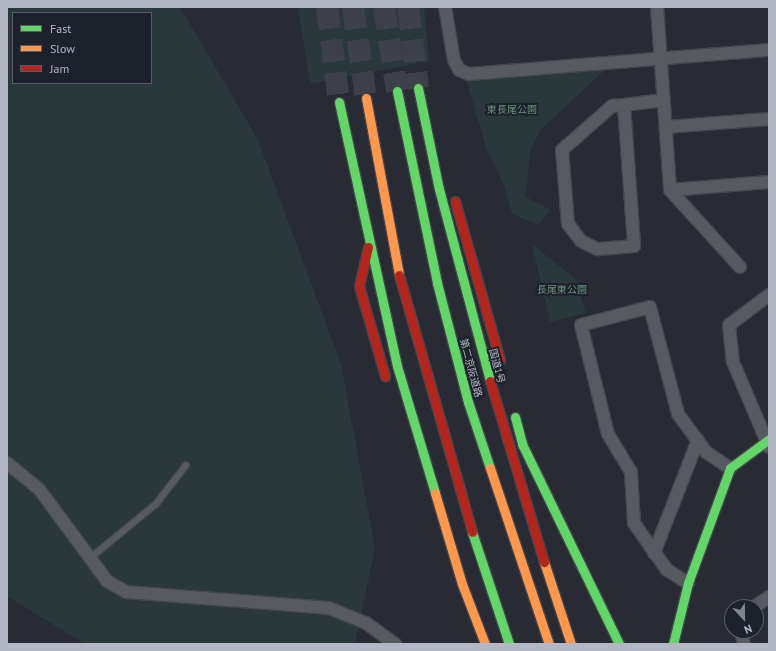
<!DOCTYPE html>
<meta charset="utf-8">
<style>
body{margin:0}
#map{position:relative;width:776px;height:651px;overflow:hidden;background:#282b33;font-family:"PT Sans","Noto Sans JP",sans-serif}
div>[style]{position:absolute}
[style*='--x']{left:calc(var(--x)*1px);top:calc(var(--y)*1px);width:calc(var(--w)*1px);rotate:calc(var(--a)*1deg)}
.green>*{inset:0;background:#2a383b}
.highway-tunnel>*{height:22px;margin-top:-11px;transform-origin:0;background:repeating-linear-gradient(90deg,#3d4049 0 22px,transparent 0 33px)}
.roads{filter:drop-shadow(1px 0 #44464c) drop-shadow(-1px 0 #44464c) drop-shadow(0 1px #44464c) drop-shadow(0 -1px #44464c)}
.lane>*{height:6px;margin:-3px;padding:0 3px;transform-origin:3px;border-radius:3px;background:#575a61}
.street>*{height:12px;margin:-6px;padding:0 6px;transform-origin:6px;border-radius:6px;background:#575a61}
.fast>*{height:9px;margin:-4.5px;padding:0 4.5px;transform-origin:4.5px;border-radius:4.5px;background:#63d668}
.slow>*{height:9px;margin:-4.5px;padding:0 4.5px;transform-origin:4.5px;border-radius:4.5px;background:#ff974d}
.jam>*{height:9px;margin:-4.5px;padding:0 4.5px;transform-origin:4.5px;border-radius:4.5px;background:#b3261e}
span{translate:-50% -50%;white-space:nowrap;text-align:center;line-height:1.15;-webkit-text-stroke:4px #1d212c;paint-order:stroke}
.park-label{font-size:10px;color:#6c9179}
.street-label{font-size:10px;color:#b2b7c3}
.frame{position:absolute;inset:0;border:8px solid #b2b7c3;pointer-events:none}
.legend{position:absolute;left:12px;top:12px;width:140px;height:72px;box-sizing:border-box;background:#1d212c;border:1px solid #595d68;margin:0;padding:5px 7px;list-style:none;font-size:12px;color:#b2b7c3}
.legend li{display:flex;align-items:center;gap:8px;height:20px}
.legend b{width:20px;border:1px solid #595d68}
.north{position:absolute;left:724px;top:599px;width:40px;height:40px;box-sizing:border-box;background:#1d212c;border:1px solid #595d68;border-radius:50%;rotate:158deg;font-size:11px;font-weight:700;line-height:16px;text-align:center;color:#b2b7c3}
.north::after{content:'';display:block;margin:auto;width:14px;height:18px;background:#828691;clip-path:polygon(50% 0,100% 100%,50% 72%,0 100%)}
</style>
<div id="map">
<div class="green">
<div style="clip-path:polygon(evenodd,7px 7px,180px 7px,258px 140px,341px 364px,375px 548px,355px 644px,85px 644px,7px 596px,7px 7px,13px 13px,151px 13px,151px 83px,13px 83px,13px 13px)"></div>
<div style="clip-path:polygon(298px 7px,424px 7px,429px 61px,310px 84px)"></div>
<div style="clip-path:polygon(606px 69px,540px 130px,530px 151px,526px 197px,550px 210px,538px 225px,512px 214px,504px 185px,487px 150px,466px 79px)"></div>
<div style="clip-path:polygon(532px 244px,583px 285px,580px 295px,586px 313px,550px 322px)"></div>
</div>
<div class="highway-tunnel">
<div style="--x:327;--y:7;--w:96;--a:82.8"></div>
<div style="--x:353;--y:7;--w:92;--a:81.9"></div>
<div style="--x:384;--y:7;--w:85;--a:81.2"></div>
<div style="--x:408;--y:7;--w:82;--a:83"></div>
</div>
<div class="roads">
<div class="lane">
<div style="--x:89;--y:559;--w:87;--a:-39.4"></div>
<div style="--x:156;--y:504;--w:49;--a:-52.4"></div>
</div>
<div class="street">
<div style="--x:445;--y:7;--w:54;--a:80.4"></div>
<div style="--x:454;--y:60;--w:11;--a:63"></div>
<div style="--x:459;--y:70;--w:11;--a:22"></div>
<div style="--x:469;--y:74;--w:301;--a:-4.6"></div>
<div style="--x:657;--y:7;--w:183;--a:85.9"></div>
<div style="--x:670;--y:190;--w:104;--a:47.7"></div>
<div style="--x:624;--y:105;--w:141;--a:85.9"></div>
<div style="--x:634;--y:246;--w:37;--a:175"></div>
<div style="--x:597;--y:249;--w:18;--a:-153"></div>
<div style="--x:581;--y:241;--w:21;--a:-127"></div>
<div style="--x:568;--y:224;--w:74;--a:-94.6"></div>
<div style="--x:562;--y:150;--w:67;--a:-41.3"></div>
<div style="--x:612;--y:106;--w:12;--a:-5"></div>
<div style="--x:624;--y:105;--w:40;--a:-7.1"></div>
<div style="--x:666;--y:127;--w:103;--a:-4.4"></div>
<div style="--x:670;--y:190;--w:99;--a:-4.6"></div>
<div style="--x:769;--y:295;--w:50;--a:143.1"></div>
<div style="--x:729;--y:325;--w:37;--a:84"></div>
<div style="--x:733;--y:362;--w:92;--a:67"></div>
<div style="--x:7;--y:463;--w:41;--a:39.1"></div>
<div style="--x:39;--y:489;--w:114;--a:53.5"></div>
<div style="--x:107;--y:581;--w:22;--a:30"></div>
<div style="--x:126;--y:592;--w:204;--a:4.5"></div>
<div style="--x:329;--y:608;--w:40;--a:22"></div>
<div style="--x:366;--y:623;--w:36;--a:36"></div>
<div style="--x:654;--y:553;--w:121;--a:-68.7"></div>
<div style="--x:688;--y:583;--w:25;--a:-148"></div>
<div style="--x:667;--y:570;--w:57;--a:-125.1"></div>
<div style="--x:634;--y:523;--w:51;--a:-93.4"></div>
<div style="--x:631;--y:472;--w:44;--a:-121.2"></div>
<div style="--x:608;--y:434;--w:112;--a:-103.9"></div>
<div style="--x:581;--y:325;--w:71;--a:-14.6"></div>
<div style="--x:650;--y:307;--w:111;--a:75.3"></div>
<div style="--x:678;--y:414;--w:47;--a:53.6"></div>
<div style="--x:706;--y:452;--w:29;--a:34"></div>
<div style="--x:754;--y:607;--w:18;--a:-34"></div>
<div style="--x:741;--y:631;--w:13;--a:77"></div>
</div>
<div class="fast">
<div style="--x:418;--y:88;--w:103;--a:78.3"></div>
<div style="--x:439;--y:189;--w:199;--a:75.1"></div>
<div style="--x:397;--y:91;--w:196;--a:78.2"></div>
<div style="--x:437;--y:283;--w:123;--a:75.4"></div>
<div style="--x:468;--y:402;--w:70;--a:71.6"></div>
<div style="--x:339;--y:102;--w:270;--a:77.6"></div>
<div style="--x:397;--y:366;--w:133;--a:73.3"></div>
<div style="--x:515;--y:417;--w:28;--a:75"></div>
<div style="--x:522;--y:444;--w:222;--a:64.1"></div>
<div style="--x:472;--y:532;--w:118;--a:71.7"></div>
<div style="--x:673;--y:644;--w:63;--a:-76.2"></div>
<div style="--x:688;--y:583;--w:122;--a:-69.9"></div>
<div style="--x:730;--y:468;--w:49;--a:-36.6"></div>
</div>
<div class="slow">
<div style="--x:366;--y:98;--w:180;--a:79.4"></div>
<div style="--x:490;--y:468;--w:186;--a:71.5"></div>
<div style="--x:435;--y:493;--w:95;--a:73.5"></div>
<div style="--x:462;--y:584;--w:64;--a:69"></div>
<div style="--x:544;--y:562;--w:86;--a:71.8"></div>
</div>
<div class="jam">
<div style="--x:455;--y:201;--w:165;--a:74.2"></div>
<div style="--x:368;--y:247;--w:40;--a:103"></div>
<div style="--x:359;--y:286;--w:94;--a:73.9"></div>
<div style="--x:399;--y:275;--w:267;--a:74.1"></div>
<div style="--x:490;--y:381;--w:189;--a:73.4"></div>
</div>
</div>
<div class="park-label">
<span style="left:512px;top:110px">東長尾公園</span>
<span style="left:562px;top:290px">長尾東公園</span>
</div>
<div class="street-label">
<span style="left:497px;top:366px;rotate:75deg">国道1号</span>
<span style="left:471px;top:368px;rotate:75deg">第二京阪道路</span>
</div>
<div class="frame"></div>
<ul class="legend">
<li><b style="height:5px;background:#63d668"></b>Fast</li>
<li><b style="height:5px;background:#ff974d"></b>Slow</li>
<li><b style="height:5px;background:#b3261e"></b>Jam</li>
</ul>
<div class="north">N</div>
</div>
